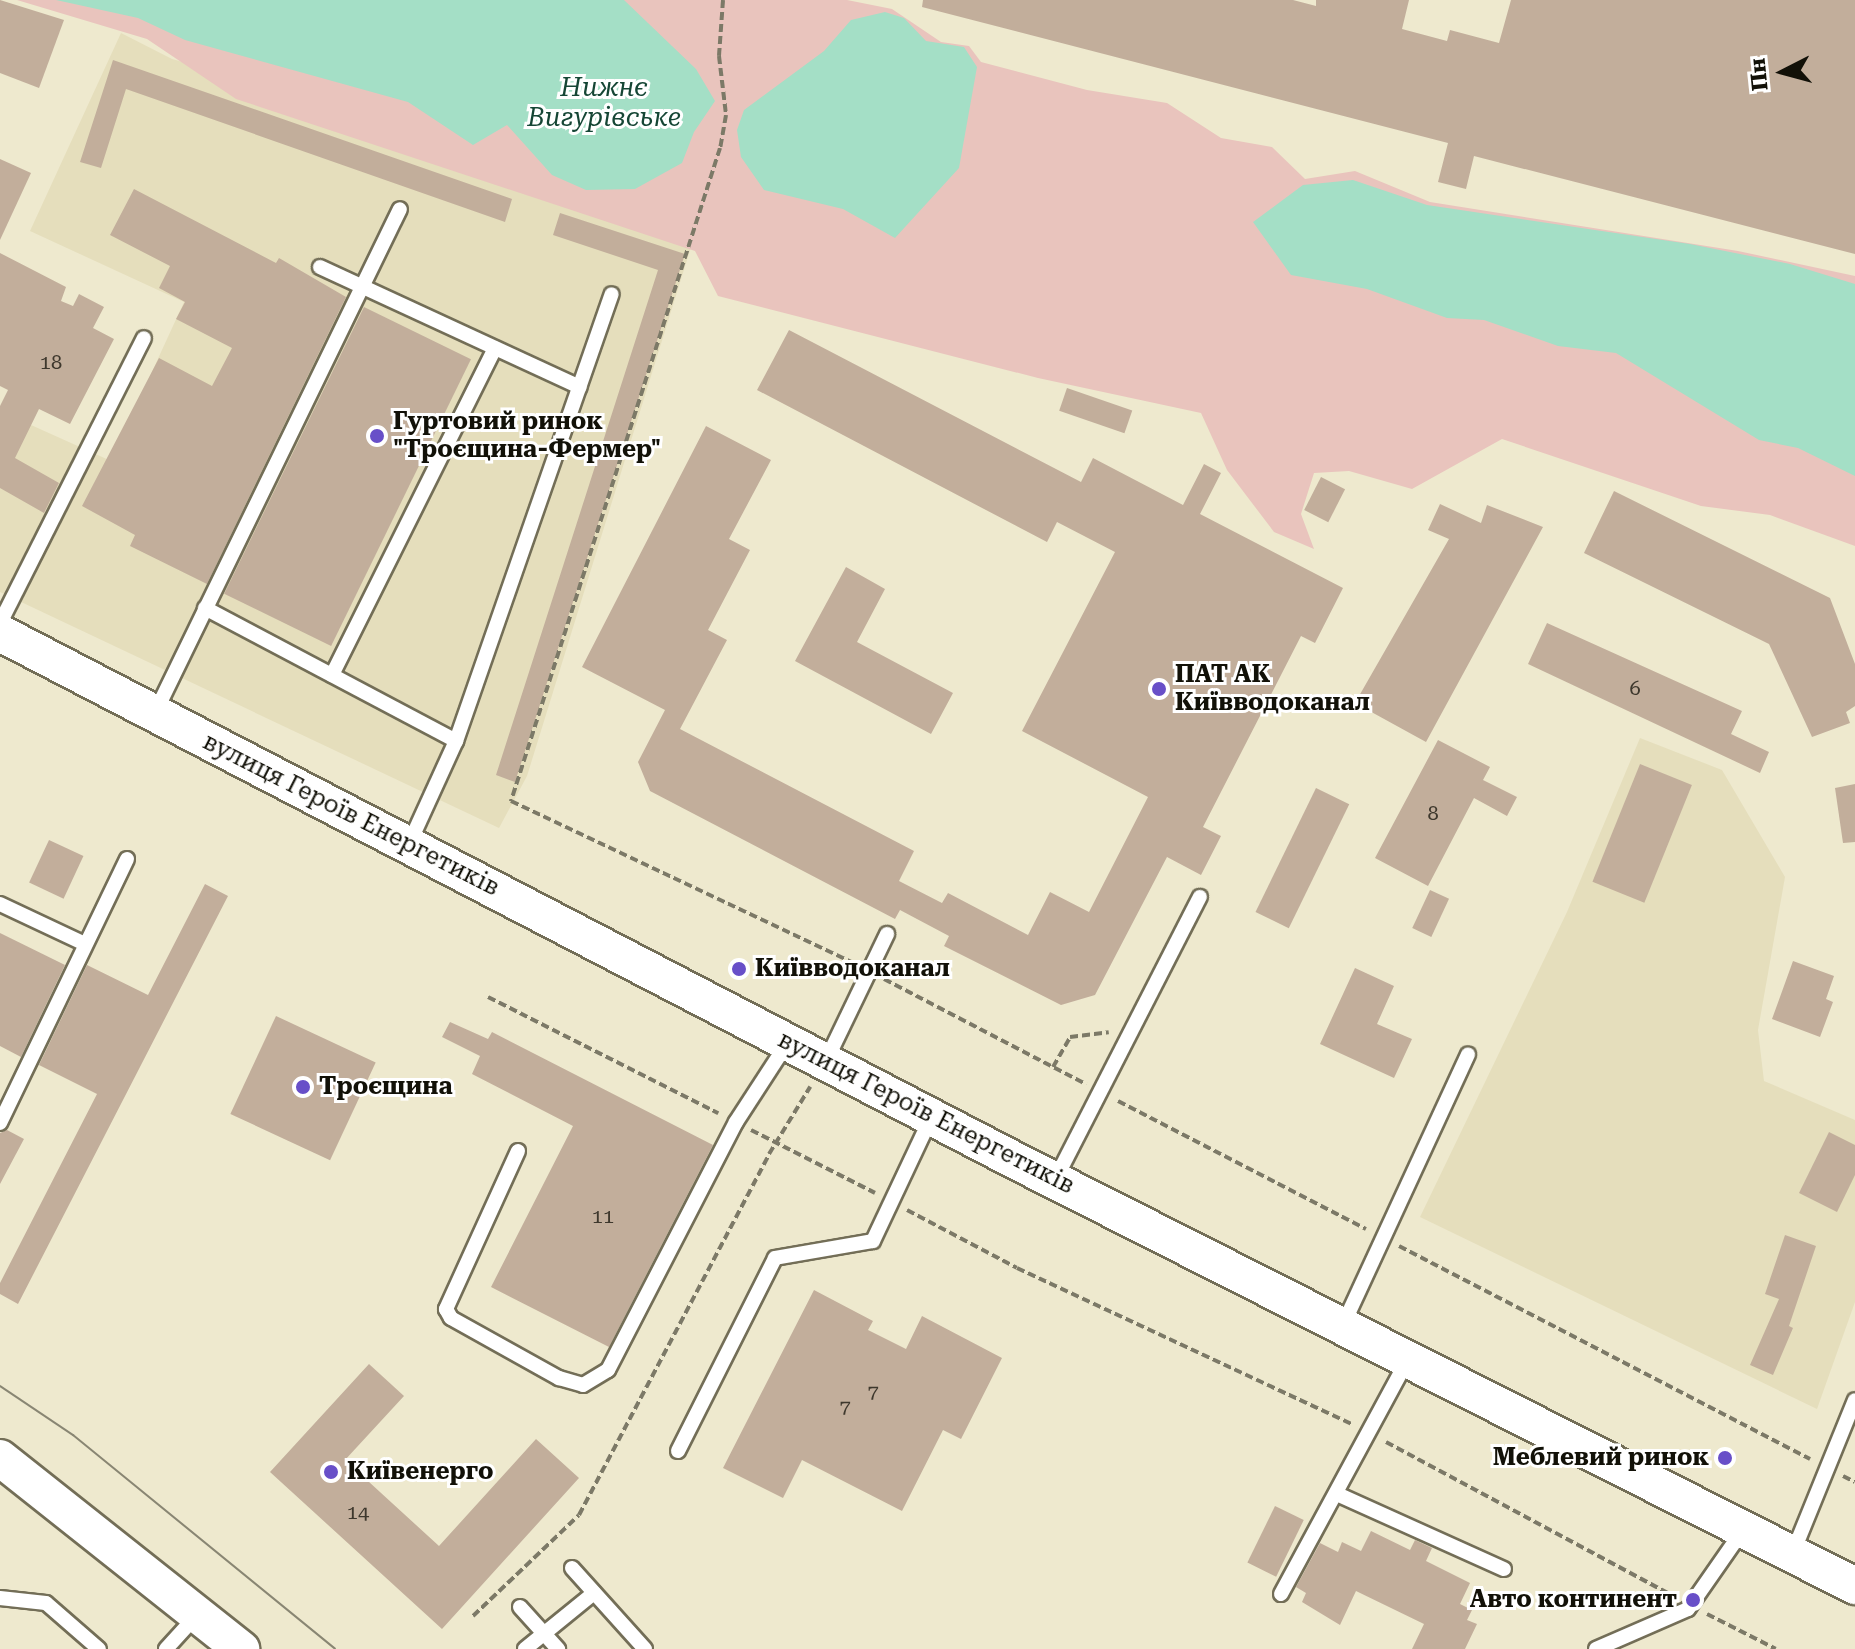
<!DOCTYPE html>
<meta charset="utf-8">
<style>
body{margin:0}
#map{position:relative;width:1855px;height:1649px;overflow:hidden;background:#eee9ce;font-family:"Roboto Serif",serif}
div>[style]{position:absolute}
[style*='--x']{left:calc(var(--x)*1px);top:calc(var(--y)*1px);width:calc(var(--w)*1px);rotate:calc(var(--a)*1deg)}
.built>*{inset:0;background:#e5debc}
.green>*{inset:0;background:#e9c4bd}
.water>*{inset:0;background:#a4dfc6}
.building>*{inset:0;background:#c2ae9b;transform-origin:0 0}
.path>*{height:4px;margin-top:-2px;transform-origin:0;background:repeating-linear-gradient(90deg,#7c7967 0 8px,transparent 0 12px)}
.roads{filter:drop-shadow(2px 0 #736e57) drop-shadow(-2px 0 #736e57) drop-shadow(0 2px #736e57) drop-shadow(0 -2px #736e57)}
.service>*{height:14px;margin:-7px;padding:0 7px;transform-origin:7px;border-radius:7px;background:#fff}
.tertiary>*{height:36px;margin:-18px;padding:0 18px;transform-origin:18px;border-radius:18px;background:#fff}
.tram>*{height:2px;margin:-1px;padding:0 1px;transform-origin:1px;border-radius:1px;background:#898673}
.dots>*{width:22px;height:22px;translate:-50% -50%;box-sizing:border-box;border:4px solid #fff;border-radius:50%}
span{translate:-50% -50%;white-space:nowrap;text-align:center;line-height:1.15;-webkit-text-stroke:6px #fff;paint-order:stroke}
.number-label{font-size:20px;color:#3e382d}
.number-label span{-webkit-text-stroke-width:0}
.poi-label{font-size:24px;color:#121108;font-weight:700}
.left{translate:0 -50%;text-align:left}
.right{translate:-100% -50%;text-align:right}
.street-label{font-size:24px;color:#121108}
.water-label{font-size:26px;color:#154635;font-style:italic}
.north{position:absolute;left:1743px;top:32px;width:80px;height:80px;-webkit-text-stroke:6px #fff;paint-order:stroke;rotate:264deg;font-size:22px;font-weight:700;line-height:32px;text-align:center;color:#121108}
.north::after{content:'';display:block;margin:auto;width:28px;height:36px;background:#121108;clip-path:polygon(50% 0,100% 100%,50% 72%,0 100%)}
</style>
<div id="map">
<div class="built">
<div style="clip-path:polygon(121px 33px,172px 59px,354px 110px,691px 247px,527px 776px,499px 828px,0 592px,0 411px,111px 461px,184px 302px,30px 231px)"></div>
<div style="clip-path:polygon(1640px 738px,1722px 770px,1785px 877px,1758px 1030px,1764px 1081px,1855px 1120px,1855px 1302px,1817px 1409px,1420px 1217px,1567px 912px)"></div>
</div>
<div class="green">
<div style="clip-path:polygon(17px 0,847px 0,892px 9px,941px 42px,969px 46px,981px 62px,1087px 90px,1167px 103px,1221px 138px,1272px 147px,1305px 179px,1355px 171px,1430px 202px,1738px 251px,1855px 276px,1855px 546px,1770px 515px,1701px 506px,1502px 439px,1412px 489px,1349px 471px,1314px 473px,1301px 514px,1314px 549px,1274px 532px,1227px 470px,1201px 413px,1038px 378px,718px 296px,695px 251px,236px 99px,147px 39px)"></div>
</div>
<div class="water">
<div style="clip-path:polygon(56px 0,624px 0,696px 69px,715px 101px,694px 132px,682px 163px,635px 189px,586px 190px,552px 175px,507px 125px,473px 145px,408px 102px,185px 40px,138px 18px)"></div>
<div style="clip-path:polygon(885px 12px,904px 18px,926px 41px,964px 47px,977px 67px,959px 168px,895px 238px,843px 209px,764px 190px,741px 157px,737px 130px,744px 110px,824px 51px,851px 20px)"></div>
<div style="clip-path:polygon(1353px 180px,1427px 205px,1690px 244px,1790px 264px,1855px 284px,1855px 476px,1798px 448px,1759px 440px,1616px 353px,1558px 346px,1484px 320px,1447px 318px,1367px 289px,1291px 275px,1253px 222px,1303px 185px)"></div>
</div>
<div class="building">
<div style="clip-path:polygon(0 0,64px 20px,39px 88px,0 73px)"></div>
<div style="clip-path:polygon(923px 0,1293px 0,1316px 6px,1316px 0,1409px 0,1402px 29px,1447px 41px,1450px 30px,1499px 43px,1511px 0,1855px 0,1855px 254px,1474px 156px,1466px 189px,1438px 182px,1448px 143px,922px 7px)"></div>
<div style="clip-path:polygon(113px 60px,512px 199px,505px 222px,126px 89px,101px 168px,80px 162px)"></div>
<div style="clip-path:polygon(0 159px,31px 173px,0 240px)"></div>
<div style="clip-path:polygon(134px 189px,276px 263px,279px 258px,346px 297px,207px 584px,130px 546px,135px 535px,82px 506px,159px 358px,212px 386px,232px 348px,176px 319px,185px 302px,159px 288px,170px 266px,110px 235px)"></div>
<div style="clip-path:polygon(560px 213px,685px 254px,515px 782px,496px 775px,658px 270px,553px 235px)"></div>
<div style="clip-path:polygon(0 253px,66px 287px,61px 301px,73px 306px,79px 294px,104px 307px,93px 328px,114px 339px,70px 424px,39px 409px,15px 458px,59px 483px,44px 513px,0 488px,0 406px,8px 390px,0 386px)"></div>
<div style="left:364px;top:307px;width:119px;height:319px;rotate:26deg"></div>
<div style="clip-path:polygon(789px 330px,1081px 482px,1093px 458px,1183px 505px,1204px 464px,1221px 473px,1200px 514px,1343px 588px,1315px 643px,1301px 636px,1203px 827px,1221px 836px,1201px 875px,1167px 857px,1095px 995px,1061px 1005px,944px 946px,949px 936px,900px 910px,895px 919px,650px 791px,638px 762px,665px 710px,582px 667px,706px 426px,771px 460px,729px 539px,750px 550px,708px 630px,727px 640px,680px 729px,914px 851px,899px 881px,942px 903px,948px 893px,1028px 935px,1050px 892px,1089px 912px,1148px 797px,1022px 731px,1115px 552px,1057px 522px,1047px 542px,757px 390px)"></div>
<div style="left:1067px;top:388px;width:69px;height:24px;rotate:19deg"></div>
<div style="left:1321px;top:477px;width:27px;height:37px;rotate:27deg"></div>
<div style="clip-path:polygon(1614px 491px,1830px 598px,1855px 664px,1855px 706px,1846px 712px,1850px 723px,1812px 737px,1769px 644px,1584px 553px)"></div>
<div style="clip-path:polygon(1440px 504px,1481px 523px,1487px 505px,1543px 527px,1426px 742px,1355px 703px,1449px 539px,1428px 530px)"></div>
<div style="clip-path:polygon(846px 567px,885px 589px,857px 642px,953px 693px,931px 734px,795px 661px)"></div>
<div style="clip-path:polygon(1547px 623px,1742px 711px,1731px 734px,1769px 752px,1760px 773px,1528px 664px)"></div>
<div style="clip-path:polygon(1438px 740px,1490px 767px,1483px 780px,1517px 797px,1507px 816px,1474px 798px,1428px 886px,1375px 858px)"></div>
<div style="left:1640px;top:764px;width:56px;height:127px;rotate:22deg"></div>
<div style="clip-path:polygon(1855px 784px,1855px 842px,1843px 843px,1835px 788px)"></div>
<div style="left:1316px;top:788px;width:37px;height:138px;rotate:26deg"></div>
<div style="left:49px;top:840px;width:38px;height:47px;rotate:25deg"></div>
<div style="clip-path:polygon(205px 884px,228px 896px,18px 1304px,0 1294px,0 1283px,97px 1094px,39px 1065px,87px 965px,148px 995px)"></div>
<div style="left:1430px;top:890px;width:21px;height:42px;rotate:25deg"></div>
<div style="clip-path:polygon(0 933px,65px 965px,21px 1057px,0 1046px)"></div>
<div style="clip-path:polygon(1793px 961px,1834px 976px,1826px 999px,1833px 1002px,1820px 1037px,1772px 1019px)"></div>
<div style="clip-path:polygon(1355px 968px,1394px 986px,1377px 1024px,1412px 1039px,1394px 1078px,1320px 1044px)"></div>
<div style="left:276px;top:1016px;width:110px;height:108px;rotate:25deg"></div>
<div style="clip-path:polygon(450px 1022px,488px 1039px,492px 1032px,713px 1145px,609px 1347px,491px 1287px,573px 1126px,472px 1074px,480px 1056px,442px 1037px)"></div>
<div style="clip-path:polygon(7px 1130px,24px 1139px,0 1184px,0 1133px)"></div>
<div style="clip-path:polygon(1829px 1132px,1855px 1145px,1855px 1175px,1837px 1212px,1799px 1193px)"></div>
<div style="clip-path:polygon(1785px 1235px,1816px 1246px,1789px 1326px,1793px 1328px,1773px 1375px,1750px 1365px,1779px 1299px,1765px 1294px)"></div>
<div style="clip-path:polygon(814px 1290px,873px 1321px,868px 1330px,906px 1349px,922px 1316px,1002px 1358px,961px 1439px,943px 1430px,902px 1511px,802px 1460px,783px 1498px,723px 1468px)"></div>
<div style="clip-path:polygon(369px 1364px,404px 1396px,345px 1460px,439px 1546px,536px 1439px,579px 1478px,442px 1629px,270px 1472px)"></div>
<div style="left:1275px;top:1506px;width:32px;height:63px;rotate:26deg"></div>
<div style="clip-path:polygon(1371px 1531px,1410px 1550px,1415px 1540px,1432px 1548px,1426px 1561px,1470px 1583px,1460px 1604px,1472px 1610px,1467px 1620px,1477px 1624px,1465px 1649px,1412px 1649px,1424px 1624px,1356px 1591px,1340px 1625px,1302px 1602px,1306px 1593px,1296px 1587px,1320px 1543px,1338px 1552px,1342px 1542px,1361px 1551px)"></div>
</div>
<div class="path">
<div style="--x:723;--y:0;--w:56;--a:94.1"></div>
<div style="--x:719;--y:56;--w:59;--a:83.2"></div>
<div style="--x:726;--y:115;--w:34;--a:100"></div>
<div style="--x:720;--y:148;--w:686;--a:107.75"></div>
<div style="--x:511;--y:801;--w:376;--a:25.3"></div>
<div style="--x:884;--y:979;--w:228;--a:27.5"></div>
<div style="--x:488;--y:997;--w:258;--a:26.8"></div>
<div style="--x:1053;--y:1067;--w:34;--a:-60"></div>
<div style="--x:1070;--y:1037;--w:39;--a:-7"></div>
<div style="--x:1118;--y:1101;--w:279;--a:27.3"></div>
<div style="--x:751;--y:1130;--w:139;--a:26.9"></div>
<div style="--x:907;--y:1210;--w:124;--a:27.8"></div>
<div style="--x:1017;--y:1268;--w:371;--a:25"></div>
<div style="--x:1399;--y:1246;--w:463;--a:27.4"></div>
<div style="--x:1386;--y:1442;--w:323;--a:28.2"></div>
<div style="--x:1843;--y:1476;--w:13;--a:27"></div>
<div style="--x:1707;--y:1614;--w:77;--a:26.9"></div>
<div style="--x:473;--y:1616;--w:146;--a:-43.6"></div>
<div style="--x:579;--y:1515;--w:408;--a:-62.2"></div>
<div style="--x:769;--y:1154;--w:79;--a:-58.5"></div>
</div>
<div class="roads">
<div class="service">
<div style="--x:320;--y:267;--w:286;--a:24.8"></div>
<div style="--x:205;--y:608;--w:284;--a:27.9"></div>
<div style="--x:0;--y:623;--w:319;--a:-63.2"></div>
<div style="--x:332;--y:675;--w:365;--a:-63.5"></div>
<div style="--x:155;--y:713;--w:560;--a:-64.08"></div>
<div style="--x:409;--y:844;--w:113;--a:-65.5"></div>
<div style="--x:456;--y:741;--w:473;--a:-70.8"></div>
<div style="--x:0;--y:904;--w:94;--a:25.2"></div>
<div style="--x:826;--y:1061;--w:141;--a:-64.3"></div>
<div style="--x:0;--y:1123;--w:293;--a:-64.3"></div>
<div style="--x:518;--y:1151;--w:174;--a:114.5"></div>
<div style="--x:446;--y:1309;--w:10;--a:61"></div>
<div style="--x:451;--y:1318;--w:124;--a:29.1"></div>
<div style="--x:559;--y:1378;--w:25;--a:16"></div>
<div style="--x:583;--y:1385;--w:29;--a:-31"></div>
<div style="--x:608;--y:1370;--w:279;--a:-62.7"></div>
<div style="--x:736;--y:1122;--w:95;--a:-57"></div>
<div style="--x:1055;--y:1180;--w:318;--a:-62.9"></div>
<div style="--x:1343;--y:1325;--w:298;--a:-65.2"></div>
<div style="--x:678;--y:1451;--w:216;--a:-63.3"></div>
<div style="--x:775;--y:1258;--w:99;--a:-9.8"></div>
<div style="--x:873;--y:1241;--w:136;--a:-64.8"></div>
<div style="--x:1337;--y:1494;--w:183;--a:24.2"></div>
<div style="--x:1792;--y:1555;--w:167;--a:-67.9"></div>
<div style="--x:572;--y:1568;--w:109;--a:48"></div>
<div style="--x:1281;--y:1594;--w:267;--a:-61.6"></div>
<div style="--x:0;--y:1598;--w:46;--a:6.2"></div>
<div style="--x:46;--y:1603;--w:70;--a:41"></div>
<div style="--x:520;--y:1607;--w:57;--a:47.9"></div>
<div style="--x:166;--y:1649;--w:47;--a:-47.6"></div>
<div style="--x:525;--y:1649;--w:89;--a:-39.1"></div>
<div style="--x:1596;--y:1649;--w:100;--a:-23.5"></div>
<div style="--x:1688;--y:1609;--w:96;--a:-55.2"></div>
</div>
<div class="tertiary">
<div style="--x:0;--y:633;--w:1143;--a:27.46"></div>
<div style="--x:1014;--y:1160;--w:943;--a:26.86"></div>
<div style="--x:0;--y:1458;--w:308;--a:38.4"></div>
</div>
</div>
<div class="tram">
<div style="--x:0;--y:1386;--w:88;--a:33.9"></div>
<div style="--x:73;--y:1435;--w:338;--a:39.2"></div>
</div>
<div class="dots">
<div style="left:377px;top:436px;background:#684fc8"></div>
<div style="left:1159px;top:689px;background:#684fc8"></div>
<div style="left:739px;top:969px;background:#684fc8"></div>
<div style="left:303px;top:1087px;background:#684fc8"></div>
<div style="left:1725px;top:1458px;background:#684fc8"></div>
<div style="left:331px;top:1472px;background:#684fc8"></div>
<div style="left:1693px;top:1600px;background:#684fc8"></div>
</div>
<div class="number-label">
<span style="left:51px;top:362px">18</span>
<span style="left:1635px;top:688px">6</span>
<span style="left:1433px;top:813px">8</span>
<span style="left:603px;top:1216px">11</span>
<span style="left:873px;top:1392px">7</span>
<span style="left:845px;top:1407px">7</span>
<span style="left:358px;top:1512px">14</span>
</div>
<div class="poi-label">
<span class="left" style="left:393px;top:436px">Гуртовий ринок<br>"Троєщина-Фермер"</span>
<span class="left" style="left:1175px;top:689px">ПАТ АК<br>Київводоканал</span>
<span class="left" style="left:755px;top:969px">Київводоканал</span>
<span class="left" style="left:319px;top:1087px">Троєщина</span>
<span class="right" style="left:1709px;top:1458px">Меблевий ринок</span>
<span class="left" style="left:347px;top:1472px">Київенерго</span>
<span class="right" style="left:1677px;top:1600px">Авто континент</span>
</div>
<div class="street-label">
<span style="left:351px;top:815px;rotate:27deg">вулиця Героїв Енергетиків</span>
<span style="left:926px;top:1113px;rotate:27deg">вулиця Героїв Енергетиків</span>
</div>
<div class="water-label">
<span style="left:604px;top:103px">Нижнє<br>Вигурівське</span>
</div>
<div class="north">Пн</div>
</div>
